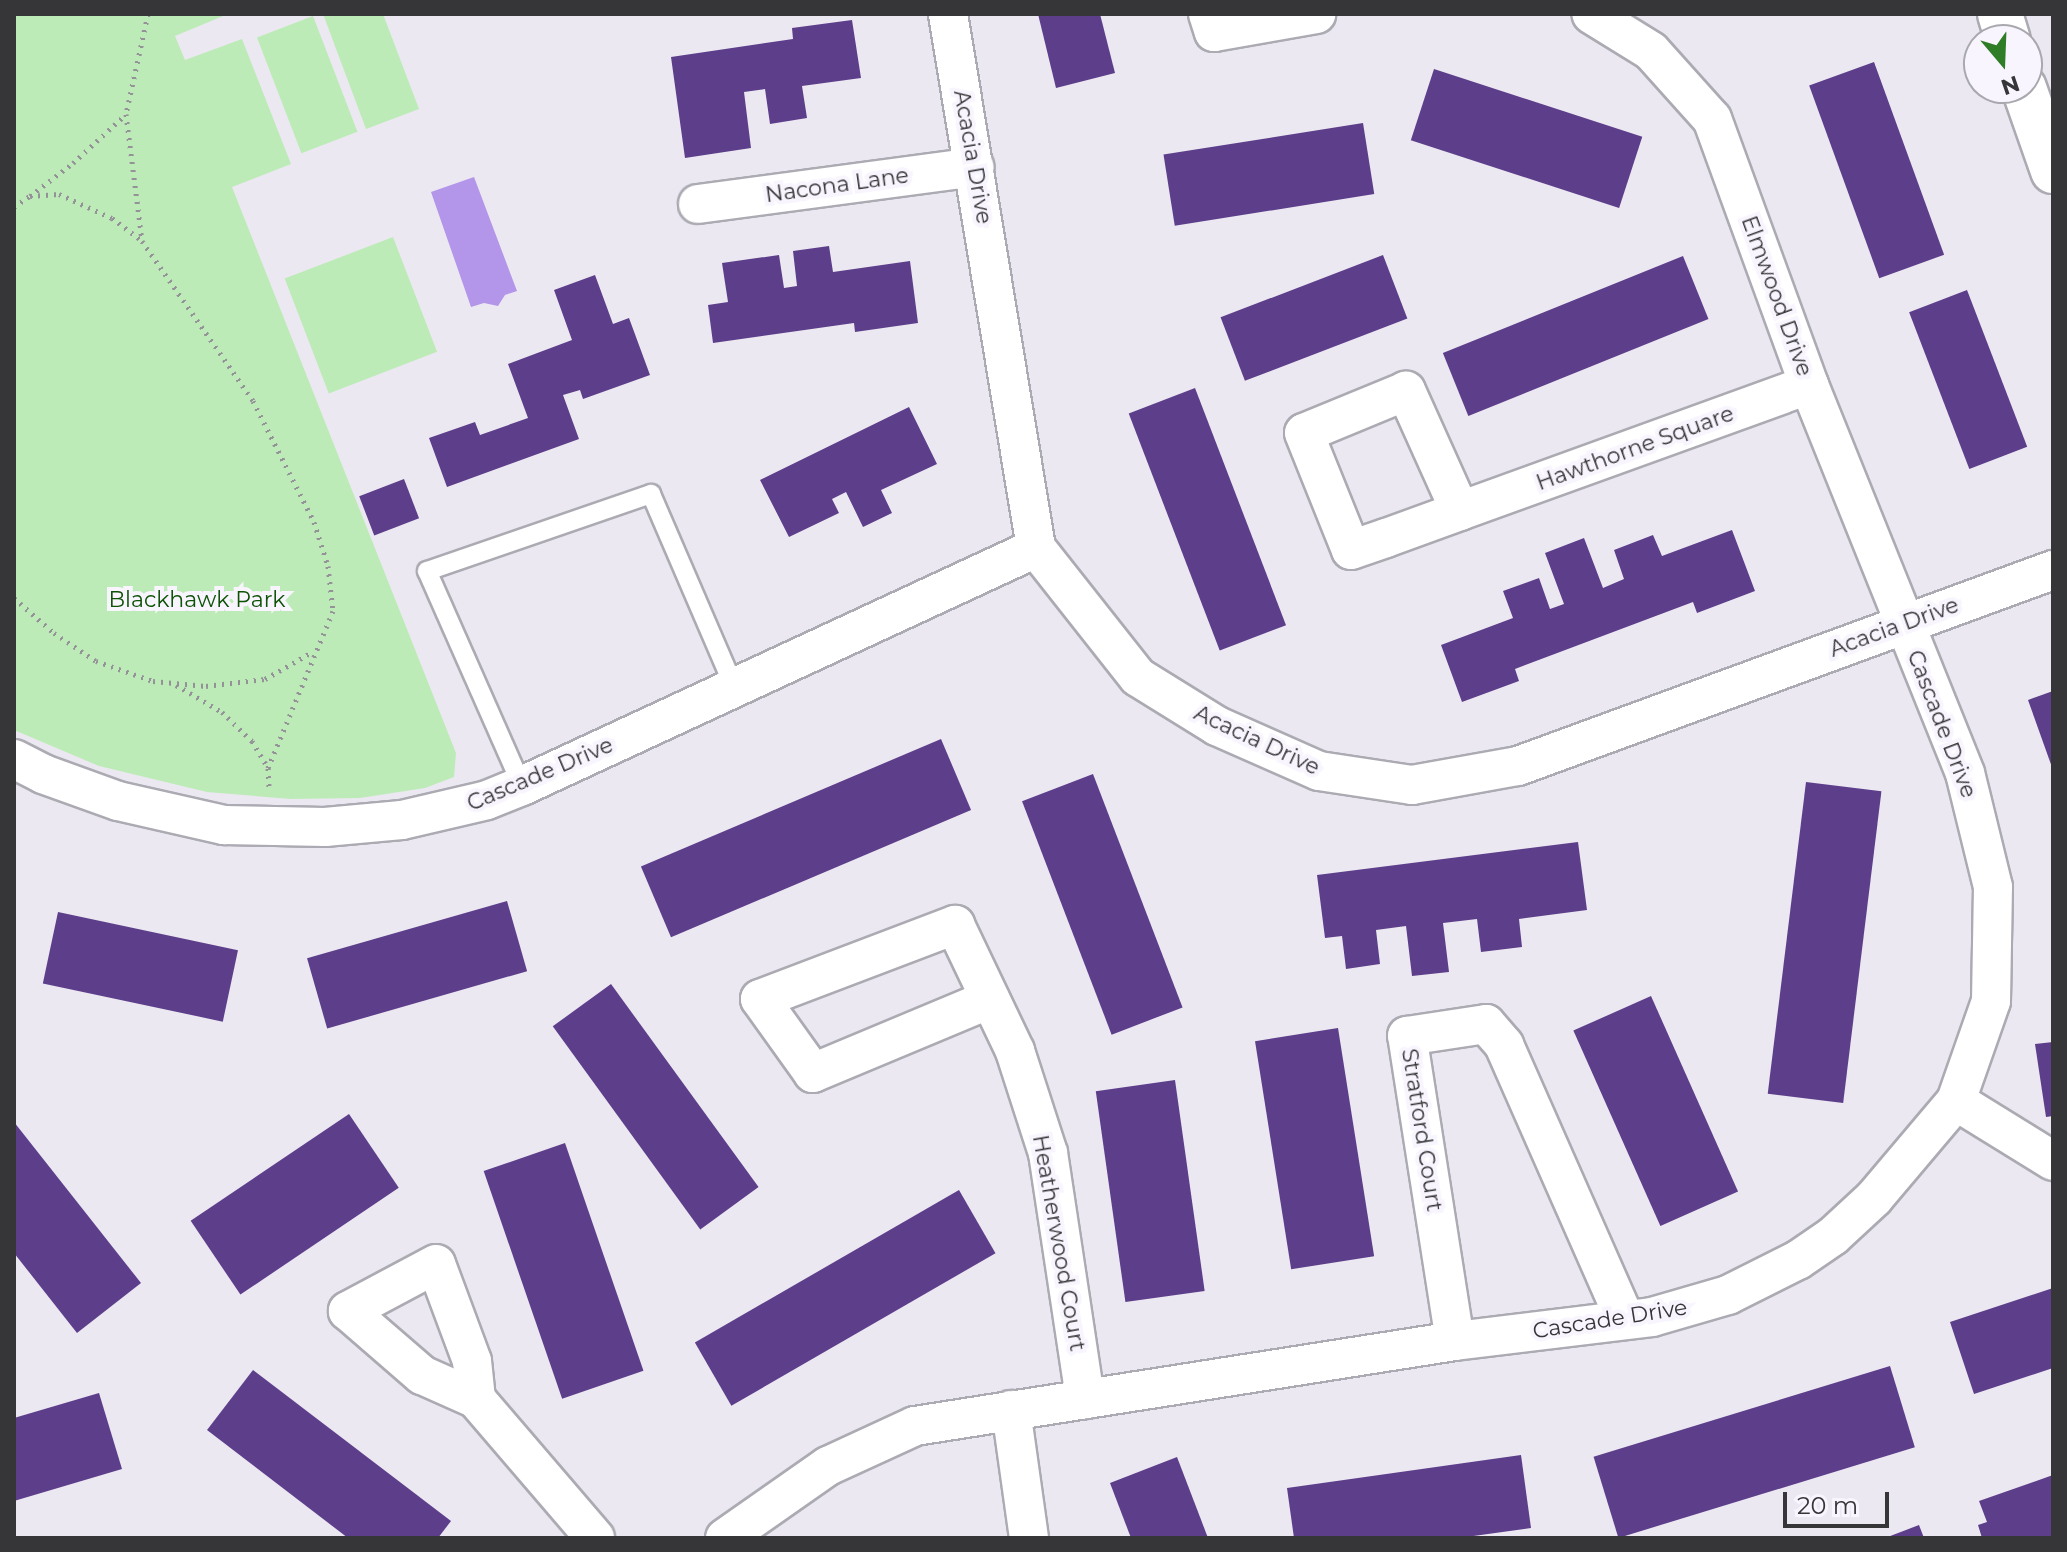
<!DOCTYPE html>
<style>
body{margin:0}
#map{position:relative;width:2067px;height:1552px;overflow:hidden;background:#ebe8f1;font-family:Montserrat,sans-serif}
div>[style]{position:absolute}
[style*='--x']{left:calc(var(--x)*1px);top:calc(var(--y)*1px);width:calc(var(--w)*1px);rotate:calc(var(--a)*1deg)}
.green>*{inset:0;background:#bdebb7;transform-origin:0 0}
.water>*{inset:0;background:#b395e9}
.building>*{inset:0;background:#5d3e8b;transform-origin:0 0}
.path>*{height:5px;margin-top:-2.5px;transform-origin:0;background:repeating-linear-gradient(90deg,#949298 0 2px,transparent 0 8px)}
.roads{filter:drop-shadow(2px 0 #acaab2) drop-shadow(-2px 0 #acaab2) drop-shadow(0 2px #acaab2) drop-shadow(0 -2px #acaab2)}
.lane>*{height:18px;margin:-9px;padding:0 9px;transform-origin:9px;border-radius:9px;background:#fff}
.street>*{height:38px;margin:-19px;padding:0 19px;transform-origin:19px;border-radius:19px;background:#fff}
.secondary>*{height:44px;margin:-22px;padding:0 22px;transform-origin:22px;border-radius:22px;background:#fff}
span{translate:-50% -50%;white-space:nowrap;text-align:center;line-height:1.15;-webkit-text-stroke:8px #f8f5fe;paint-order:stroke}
.street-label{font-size:22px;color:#363538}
.park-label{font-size:22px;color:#0d5205}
.frame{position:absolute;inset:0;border:16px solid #363538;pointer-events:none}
.north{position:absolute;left:1963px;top:24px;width:80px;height:80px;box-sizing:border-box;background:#f8f5fe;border:2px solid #aaa8af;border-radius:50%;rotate:161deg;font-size:22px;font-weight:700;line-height:32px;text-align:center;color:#363538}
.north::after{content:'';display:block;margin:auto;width:28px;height:36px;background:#2f7d27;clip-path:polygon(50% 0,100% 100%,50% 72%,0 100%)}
.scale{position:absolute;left:1783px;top:1492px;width:106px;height:36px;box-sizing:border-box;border:4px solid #363538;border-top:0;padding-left:10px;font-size:24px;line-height:28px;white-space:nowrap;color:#363538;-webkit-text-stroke:6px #f8f5fe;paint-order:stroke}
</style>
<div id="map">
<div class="green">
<div style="clip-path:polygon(14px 14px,228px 14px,175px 36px,185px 60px,242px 39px,291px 164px,232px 187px,456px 753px,454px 777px,425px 788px,360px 798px,291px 799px,207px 792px,99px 766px,14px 730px)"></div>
<div style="clip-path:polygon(323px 14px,383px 14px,419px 109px,366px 129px)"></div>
<div style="left:313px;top:16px;width:124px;height:60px;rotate:69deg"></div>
<div style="left:393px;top:237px;width:123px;height:116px;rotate:69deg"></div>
</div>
<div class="water">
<div style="clip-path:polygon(474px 177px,517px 291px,505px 295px,498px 306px,484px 303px,471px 307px,431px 192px)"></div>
</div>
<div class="building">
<div style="clip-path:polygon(1038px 14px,1100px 14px,1115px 73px,1056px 88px)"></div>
<div style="clip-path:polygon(852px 20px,861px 78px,802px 86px,807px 118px,770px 124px,765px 89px,744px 92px,751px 148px,685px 158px,671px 57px,793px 39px,792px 28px)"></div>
<div style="left:1874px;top:62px;width:205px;height:69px;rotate:70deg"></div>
<div style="left:1434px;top:69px;width:219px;height:75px;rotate:18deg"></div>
<div style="left:1363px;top:123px;width:72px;height:202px;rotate:81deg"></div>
<div style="clip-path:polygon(829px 246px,833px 272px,910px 261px,918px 323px,855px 332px,854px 323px,713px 343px,708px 305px,728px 302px,722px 263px,779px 255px,784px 288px,797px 286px,793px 251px)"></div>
<div style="left:1383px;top:255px;width:68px;height:174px;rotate:69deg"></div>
<div style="left:1683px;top:256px;width:68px;height:259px;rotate:68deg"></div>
<div style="clip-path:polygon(595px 275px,613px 324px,629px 318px,650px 375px,583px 399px,580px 390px,563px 395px,579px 439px,447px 487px,429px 438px,475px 422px,480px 435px,528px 418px,508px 364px,572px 340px,554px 290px)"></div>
<div style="left:1967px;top:290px;width:168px;height:62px;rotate:69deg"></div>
<div style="left:1195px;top:388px;width:254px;height:71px;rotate:69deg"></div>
<div style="clip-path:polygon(909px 407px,937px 464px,881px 490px,892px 513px,863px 527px,846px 492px,832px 499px,839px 513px,789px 537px,760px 480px)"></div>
<div style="left:404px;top:479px;width:42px;height:48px;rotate:69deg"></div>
<div style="clip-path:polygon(1732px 530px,1755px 591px,1697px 613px,1693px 602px,1515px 669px,1519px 681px,1462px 702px,1441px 645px,1513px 618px,1503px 591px,1539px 578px,1550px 609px,1564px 604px,1545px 553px,1584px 538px,1603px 588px,1624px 579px,1614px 550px,1653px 535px,1662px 556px)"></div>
<div style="clip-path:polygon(2053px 691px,2053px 770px,2028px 700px)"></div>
<div style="left:941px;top:739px;width:77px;height:326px;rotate:67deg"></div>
<div style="left:1093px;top:774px;width:250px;height:76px;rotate:69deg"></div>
<div style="left:1806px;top:782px;width:76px;height:314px;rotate:7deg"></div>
<div style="clip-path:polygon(1578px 842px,1587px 910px,1519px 919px,1522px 947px,1481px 952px,1477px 919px,1443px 923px,1449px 972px,1412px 976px,1406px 926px,1376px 930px,1380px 964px,1346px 969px,1342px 936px,1325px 938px,1317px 875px)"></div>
<div style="left:507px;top:901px;width:73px;height:208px;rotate:74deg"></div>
<div style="left:58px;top:912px;width:184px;height:73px;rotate:12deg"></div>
<div style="left:611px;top:984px;width:251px;height:72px;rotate:54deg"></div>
<div style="left:1651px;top:996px;width:214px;height:85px;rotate:66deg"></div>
<div style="left:1338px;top:1028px;width:231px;height:84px;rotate:81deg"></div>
<div style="clip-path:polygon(2053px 1042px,2053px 1116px,2046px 1117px,2035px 1044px)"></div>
<div style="left:1175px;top:1080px;width:213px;height:80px;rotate:82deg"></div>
<div style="left:349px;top:1114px;width:89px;height:191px;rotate:56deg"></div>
<div style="clip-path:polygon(14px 1122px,141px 1283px,77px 1333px,14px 1253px)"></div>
<div style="left:565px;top:1143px;width:241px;height:86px;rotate:71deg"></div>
<div style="left:959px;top:1190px;width:73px;height:305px;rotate:60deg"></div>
<div style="clip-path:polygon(2053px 1288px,2053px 1368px,1974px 1394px,1950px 1322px)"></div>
<div style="left:1890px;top:1366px;width:85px;height:310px;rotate:73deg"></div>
<div style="clip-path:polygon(253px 1370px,451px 1521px,438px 1538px,348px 1538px,207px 1430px)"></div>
<div style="clip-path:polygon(99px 1393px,122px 1469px,14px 1501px,14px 1418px)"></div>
<div style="clip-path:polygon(1521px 1455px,1531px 1528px,1459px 1538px,1294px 1538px,1287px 1488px)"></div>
<div style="clip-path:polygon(1177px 1457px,1208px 1538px,1131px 1538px,1110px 1483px)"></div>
<div style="clip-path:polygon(2053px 1475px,2053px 1538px,1982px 1538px,1978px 1525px,1987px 1522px,1979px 1501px)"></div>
<div style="clip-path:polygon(1919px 1525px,1924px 1538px,1885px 1538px)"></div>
</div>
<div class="path">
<div style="--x:148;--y:14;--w:102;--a:102.4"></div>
<div style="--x:126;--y:114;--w:128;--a:82.8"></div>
<div style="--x:142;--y:241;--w:195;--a:55.2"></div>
<div style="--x:253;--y:401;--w:136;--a:63.2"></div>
<div style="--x:314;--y:522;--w:46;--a:72.3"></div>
<div style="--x:328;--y:566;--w:45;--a:83.7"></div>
<div style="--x:333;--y:611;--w:170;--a:112.5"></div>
<div style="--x:268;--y:768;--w:21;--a:87"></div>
<div style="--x:30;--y:196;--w:54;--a:-37.5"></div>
<div style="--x:73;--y:163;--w:71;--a:-42.7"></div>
<div style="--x:14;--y:207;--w:19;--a:-35"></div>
<div style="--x:30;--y:196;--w:29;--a:-4"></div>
<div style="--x:59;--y:194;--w:58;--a:24.4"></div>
<div style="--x:112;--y:218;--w:36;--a:37"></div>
<div style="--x:14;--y:598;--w:53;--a:41.2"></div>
<div style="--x:54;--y:633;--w:50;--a:33.7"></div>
<div style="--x:96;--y:661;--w:60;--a:19.3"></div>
<div style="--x:153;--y:681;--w:53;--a:5.4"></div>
<div style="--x:206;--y:686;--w:59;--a:-6.8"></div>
<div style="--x:265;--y:679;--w:54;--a:-29.9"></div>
<div style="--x:176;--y:685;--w:53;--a:30.4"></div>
<div style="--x:222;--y:712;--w:42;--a:44"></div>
<div style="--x:252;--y:741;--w:31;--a:59"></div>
</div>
<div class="roads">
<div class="lane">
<div style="--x:522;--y:786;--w:235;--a:-113.8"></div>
<div style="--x:427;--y:571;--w:237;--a:-19"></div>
<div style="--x:651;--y:494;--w:210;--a:66.7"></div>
</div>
<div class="street">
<div style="--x:948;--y:14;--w:541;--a:80.64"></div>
<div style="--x:1036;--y:548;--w:164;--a:51.7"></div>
<div style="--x:1138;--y:677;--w:93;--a:31.8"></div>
<div style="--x:1217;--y:726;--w:111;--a:23.8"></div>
<div style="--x:1319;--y:771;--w:94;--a:8.6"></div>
<div style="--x:1412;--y:785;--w:108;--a:-10.2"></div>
<div style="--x:1518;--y:766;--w:570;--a:-20.12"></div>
<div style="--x:1208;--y:14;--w:19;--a:72"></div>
<div style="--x:1214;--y:32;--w:104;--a:-10"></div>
<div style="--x:698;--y:204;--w:279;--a:-7.6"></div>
<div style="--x:1460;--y:511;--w:132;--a:-114.2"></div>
<div style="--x:1406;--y:391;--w:110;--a:157.6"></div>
<div style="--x:1304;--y:433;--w:126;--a:68.1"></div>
<div style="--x:1351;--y:550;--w:37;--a:-19"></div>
<div style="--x:1386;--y:538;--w:79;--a:-20"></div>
<div style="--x:1460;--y:511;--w:371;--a:-19.9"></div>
<div style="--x:14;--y:759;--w:33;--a:27"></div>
<div style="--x:43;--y:774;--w:80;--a:19.8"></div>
<div style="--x:118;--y:801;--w:109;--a:12.8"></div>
<div style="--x:224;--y:825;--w:101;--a:1.1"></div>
<div style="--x:325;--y:827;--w:77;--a:-5.2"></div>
<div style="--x:402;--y:820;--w:87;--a:-13.2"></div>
<div style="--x:487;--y:800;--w:38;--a:-22"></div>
<div style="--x:522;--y:786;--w:566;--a:-24.85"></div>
<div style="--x:990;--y:999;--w:192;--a:157.3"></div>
<div style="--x:813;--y:1073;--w:91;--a:-125.6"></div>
<div style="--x:760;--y:999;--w:209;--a:-20.8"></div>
<div style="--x:955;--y:925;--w:140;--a:64.5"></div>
<div style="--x:1015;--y:1051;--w:107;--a:72.1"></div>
<div style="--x:1048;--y:1153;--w:249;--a:81.4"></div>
<div style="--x:1956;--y:1101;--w:114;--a:31.7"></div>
<div style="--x:1455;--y:1341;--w:309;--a:-98.9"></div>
<div style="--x:1407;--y:1036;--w:80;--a:-8.6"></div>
<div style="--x:1486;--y:1024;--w:28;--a:49"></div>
<div style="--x:1504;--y:1045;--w:300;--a:66.2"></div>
<div style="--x:476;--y:1399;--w:38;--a:-96"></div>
<div style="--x:472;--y:1361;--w:103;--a:-110.4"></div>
<div style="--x:436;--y:1264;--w:100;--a:151.9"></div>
<div style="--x:348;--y:1311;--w:98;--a:40.9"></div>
<div style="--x:422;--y:1375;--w:59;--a:24"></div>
<div style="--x:476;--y:1399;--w:183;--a:49.4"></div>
<div style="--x:1011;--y:1410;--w:129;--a:82"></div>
<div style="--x:725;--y:1538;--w:126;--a:-35"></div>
<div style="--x:828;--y:1466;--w:96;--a:-24.7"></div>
<div style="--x:915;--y:1426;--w:547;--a:-8.95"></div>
<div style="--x:1455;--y:1341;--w:198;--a:-6.9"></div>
<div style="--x:1652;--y:1317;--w:79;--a:-16.1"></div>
<div style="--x:1728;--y:1295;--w:78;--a:-26.6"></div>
<div style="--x:1798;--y:1260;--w:42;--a:-34.4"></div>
<div style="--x:1833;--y:1236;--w:56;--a:-42.8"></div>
<div style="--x:1874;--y:1198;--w:127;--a:-49.8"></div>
<div style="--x:1956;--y:1101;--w:106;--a:-70.7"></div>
<div style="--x:1991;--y:1001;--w:114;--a:-89"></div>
<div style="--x:1993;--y:887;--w:117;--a:-103.8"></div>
<div style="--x:1965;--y:773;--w:418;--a:-111.9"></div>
<div style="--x:1809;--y:385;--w:283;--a:-110"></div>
<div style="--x:1712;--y:119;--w:91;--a:-131.9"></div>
<div style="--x:1651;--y:51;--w:70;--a:-148.3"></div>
</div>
<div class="secondary">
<div style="--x:2000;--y:14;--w:27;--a:73"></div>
<div style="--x:2024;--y:88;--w:88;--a:70.7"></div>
</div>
</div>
<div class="street-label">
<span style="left:973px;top:157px;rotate:80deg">Acacia Drive</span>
<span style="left:837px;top:185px;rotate:-8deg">Nacona Lane</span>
<span style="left:1777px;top:296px;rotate:70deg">Elmwood Drive</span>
<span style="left:1635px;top:448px;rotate:-20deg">Hawthorne Square</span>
<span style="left:1894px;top:627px;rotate:-20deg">Acacia Drive</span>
<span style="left:1942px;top:724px;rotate:69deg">Cascade Drive</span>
<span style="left:1257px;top:740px;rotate:25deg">Acacia Drive</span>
<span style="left:540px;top:774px;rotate:-23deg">Cascade Drive</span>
<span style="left:1422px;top:1130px;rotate:81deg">Stratford Court</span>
<span style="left:1059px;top:1243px;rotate:80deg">Heatherwood Court</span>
<span style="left:1610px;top:1319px;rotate:-9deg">Cascade Drive</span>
</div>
<div class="park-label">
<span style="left:197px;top:600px">Blackhawk Park</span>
</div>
<div class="frame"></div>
<div class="north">N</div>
<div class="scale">20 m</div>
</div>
